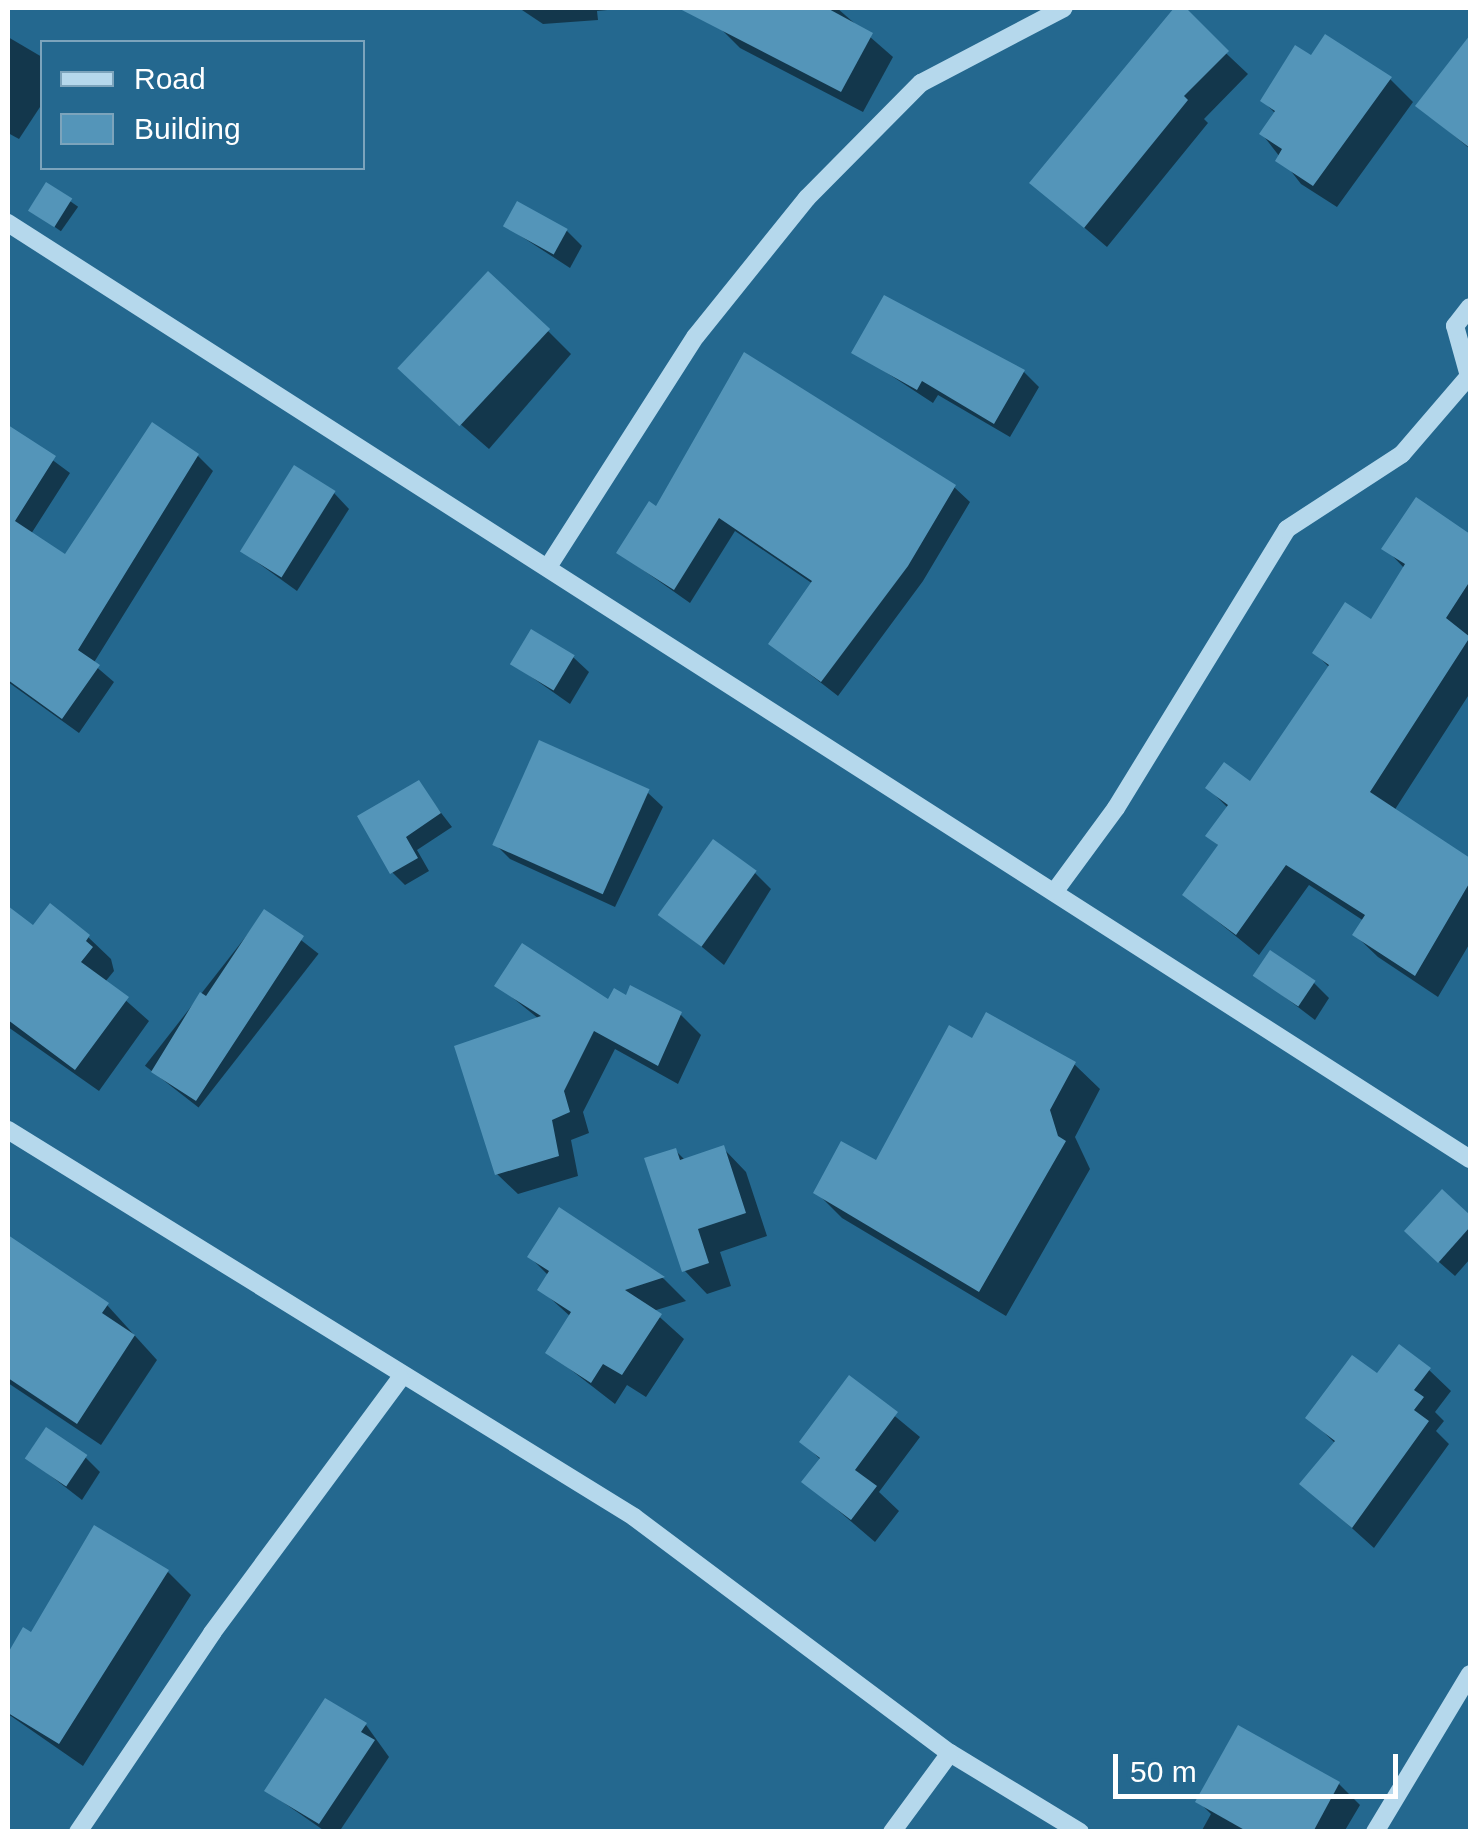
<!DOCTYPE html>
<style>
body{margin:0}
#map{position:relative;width:1478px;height:1839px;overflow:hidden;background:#24688f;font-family:Arial,sans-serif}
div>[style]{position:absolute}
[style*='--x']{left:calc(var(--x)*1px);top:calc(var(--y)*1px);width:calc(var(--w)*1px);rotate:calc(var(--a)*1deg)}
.shadow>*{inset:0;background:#0007;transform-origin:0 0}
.building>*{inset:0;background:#5495b9;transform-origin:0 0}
.minor>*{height:18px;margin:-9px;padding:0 9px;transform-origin:9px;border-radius:9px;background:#b5d8ec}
span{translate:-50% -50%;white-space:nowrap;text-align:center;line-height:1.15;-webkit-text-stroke:9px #24688f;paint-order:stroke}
.frame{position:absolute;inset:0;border:10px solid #fff;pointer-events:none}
.legend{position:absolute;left:40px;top:40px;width:325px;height:130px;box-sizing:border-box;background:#24688f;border:2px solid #7ca4bc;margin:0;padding:12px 18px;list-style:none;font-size:30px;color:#fff}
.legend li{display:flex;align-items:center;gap:20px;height:50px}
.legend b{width:50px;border:2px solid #7ca4bc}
.scale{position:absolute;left:1113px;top:1754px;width:285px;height:45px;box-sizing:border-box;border:5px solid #fff;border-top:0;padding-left:12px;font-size:30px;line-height:35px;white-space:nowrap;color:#fff;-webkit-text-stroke:8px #24688f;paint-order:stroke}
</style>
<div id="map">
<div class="shadow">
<div style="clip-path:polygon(519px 8px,628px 8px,597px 11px,598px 20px,543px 24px)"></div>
<div style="clip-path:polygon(728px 8px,837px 8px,893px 57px,863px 112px,740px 48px,719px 27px)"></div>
<div style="clip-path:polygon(1178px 8px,1248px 74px,1204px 119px,1208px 123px,1107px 247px,1032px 183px)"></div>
<div style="clip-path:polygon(8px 37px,42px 57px,42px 104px,19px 139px,8px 133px)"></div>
<div style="clip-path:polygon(1464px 47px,1470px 51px,1470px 149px,1419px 106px)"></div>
<div style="clip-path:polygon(1312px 58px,1390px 79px,1413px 102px,1337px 207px,1301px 184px,1262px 134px,1276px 114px,1263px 101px)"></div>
<div style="left:47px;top:185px;width:38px;height:30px;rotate:35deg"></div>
<div style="clip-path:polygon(507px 227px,567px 231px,582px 246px,570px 268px)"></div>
<div style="clip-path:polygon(548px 331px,571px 354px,489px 449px,427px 395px)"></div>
<div style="clip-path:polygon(855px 352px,1024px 372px,1039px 387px,1010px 437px,938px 395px,933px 403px)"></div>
<div style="clip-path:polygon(8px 427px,70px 473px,31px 534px,65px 557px,197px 455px,213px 471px,93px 664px,114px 682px,79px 733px,8px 682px)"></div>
<div style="clip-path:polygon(954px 487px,970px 502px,923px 581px,838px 696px,771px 644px,813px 584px,735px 531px,690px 603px,619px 553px,657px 509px)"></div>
<div style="clip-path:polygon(334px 493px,349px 509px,297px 591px,243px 552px)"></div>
<div style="clip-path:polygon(1417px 500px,1470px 536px,1470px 693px,1394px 811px,1470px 861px,1470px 943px,1438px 997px,1378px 957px,1355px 935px,1364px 921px,1309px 885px,1259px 955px,1185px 895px,1220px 847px,1208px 836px,1228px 808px,1208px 788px,1251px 785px,1330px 668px,1315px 653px,1372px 622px,1405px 569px,1385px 548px)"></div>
<div style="clip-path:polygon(573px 657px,589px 672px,570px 704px,513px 664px)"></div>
<div style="clip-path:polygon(418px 783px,452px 827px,417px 850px,429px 871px,405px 885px,392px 872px)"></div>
<div style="clip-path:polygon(647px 792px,663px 807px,615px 907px,510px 859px,494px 843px)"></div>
<div style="clip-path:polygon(755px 873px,771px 889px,724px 965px,664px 916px)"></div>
<div style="clip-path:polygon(8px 909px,34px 929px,88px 937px,111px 959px,114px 971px,105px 982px,149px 1021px,99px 1091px,8px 1027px)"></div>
<div style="left:265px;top:912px;width:68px;height:195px;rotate:38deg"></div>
<div style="clip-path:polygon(1257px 976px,1314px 983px,1329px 998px,1315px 1020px)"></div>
<div style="clip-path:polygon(498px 986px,680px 1014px,701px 1035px,678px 1084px,615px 1049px,583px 1112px,589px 1133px,571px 1140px,578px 1176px,518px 1194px,497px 1174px,539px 1019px)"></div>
<div style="clip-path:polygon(973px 1041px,1074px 1064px,1100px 1089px,1075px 1137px,1090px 1169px,1006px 1316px,842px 1218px,816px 1192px,877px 1164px)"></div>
<div style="clip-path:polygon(723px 1148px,746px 1172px,767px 1236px,720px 1252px,731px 1286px,707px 1294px,684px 1270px,675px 1150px,686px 1161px)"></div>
<div style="clip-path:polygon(1443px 1192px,1470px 1218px,1470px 1259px,1455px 1276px,1422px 1247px)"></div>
<div style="clip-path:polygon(560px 1210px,664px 1279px,686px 1301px,653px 1311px,684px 1339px,646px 1397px,627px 1385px,615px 1404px,548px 1352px,571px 1317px,540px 1289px,549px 1276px,530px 1257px)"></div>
<div style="clip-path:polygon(14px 1242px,107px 1305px,157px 1360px,101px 1445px,8px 1383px,8px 1251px)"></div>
<div style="clip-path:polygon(1429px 1370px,1451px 1391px,1435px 1412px,1444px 1421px,1436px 1431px,1449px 1444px,1374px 1548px,1303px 1484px,1336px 1444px,1309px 1418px,1377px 1377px)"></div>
<div style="clip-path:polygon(849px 1378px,920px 1437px,879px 1492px,899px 1511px,875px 1542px,805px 1482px,821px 1460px,802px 1442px)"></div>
<div style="clip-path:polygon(85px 1457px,100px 1472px,82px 1500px,29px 1459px)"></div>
<div style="clip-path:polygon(168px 1572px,191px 1595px,83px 1766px,8px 1714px,8px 1658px,24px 1630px,32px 1635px)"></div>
<div style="clip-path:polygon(366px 1725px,389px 1757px,339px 1832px,326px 1832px,267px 1791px)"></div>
<div style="clip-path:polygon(1239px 1728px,1339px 1784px,1360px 1805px,1344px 1832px,1201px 1832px,1211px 1814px,1198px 1801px)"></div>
</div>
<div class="building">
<div style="clip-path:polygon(678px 8px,827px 8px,873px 33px,841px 92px)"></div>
<div style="clip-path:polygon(1174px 8px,1186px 8px,1229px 51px,1184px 96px,1188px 100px,1084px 228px,1029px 183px)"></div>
<div style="clip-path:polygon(1325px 34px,1392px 77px,1313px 186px,1275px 161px,1282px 149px,1259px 134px,1275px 111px,1260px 101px,1295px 45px,1311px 55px)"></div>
<div style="clip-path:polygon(1470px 35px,1470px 148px,1415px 106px)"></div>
<div style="left:46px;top:182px;width:31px;height:34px;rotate:32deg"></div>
<div style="left:517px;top:201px;width:58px;height:29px;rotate:29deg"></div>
<div style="left:488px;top:271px;width:85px;height:133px;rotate:43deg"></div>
<div style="clip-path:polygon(884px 295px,1025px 370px,994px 424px,922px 381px,917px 390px,851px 353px)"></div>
<div style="clip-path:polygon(744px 352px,956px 485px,908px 566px,821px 682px,768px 644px,812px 581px,719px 518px,674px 590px,616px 553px,649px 501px,656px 506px)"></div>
<div style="clip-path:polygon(152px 422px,199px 454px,78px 650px,100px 665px,62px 719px,8px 680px,8px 425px,56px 456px,15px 521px,65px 554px)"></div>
<div style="left:294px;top:465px;width:49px;height:102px;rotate:32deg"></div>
<div style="clip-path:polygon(1416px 497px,1470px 534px,1470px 581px,1446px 618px,1470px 637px,1370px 792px,1470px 858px,1470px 882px,1415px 976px,1352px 935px,1365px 915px,1286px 865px,1236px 935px,1182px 895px,1218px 845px,1205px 836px,1228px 805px,1205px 788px,1224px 762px,1250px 781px,1329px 665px,1312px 653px,1345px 602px,1371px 619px,1405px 564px,1381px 549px)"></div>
<div style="left:531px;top:629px;width:51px;height:41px;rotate:31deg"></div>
<div style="left:539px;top:740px;width:121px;height:115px;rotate:24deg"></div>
<div style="clip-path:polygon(419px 780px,441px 813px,406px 837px,418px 858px,390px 874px,357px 816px)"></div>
<div style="left:713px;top:839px;width:54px;height:94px;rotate:36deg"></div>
<div style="clip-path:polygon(50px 903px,90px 935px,86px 941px,93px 947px,81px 962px,129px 997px,75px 1070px,8px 1020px,8px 906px,33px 925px)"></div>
<div style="clip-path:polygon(264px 909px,304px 936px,196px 1101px,151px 1072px,200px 992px,206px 996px)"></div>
<div style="clip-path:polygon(522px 943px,608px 999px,614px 988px,626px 995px,630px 985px,682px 1012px,658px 1066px,594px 1031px,564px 1091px,570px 1112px,552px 1120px,559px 1156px,495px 1175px,454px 1046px,541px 1016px,494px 986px)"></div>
<div style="left:1270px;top:950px;width:55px;height:31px;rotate:34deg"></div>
<div style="clip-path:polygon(986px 1012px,1076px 1062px,1050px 1110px,1058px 1136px,1066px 1141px,979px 1292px,813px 1193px,841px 1141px,876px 1160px,949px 1025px,972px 1038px)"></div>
<div style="clip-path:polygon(724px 1145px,746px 1213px,698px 1229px,709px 1263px,682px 1272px,644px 1158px,676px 1148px,680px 1160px)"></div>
<div style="clip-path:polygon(1442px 1189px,1470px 1215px,1470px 1227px,1438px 1263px,1404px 1231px)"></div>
<div style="clip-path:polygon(559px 1207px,665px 1277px,625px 1290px,662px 1314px,622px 1375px,603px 1364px,591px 1383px,545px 1353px,571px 1312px,537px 1290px,549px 1271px,527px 1257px)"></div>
<div style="clip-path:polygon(8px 1235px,109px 1303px,102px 1313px,135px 1335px,77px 1424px,8px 1378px)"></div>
<div style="clip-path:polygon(1399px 1344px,1431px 1368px,1414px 1390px,1424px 1397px,1414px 1410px,1429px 1421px,1352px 1528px,1299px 1484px,1335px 1441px,1305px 1418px,1352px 1355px,1377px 1373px)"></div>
<div style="clip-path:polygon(849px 1375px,898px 1412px,855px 1470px,877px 1486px,851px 1520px,801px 1482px,820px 1458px,799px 1442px)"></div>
<div style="left:46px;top:1427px;width:50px;height:38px;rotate:34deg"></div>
<div style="clip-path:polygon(94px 1525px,169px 1570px,59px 1744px,8px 1713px,8px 1653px,23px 1627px,31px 1632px)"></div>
<div style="clip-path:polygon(325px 1698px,367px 1723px,361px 1732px,375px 1740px,319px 1824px,264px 1791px)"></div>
<div style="clip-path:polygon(1238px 1725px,1340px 1782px,1313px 1832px,1248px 1832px,1195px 1802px)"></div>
</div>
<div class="minor">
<div style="--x:8;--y:223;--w:1736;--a:32.63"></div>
<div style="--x:548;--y:567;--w:274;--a:-57.4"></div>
<div style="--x:696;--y:336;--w:177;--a:-51.2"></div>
<div style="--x:807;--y:198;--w:162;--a:-45.3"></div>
<div style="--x:921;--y:83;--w:161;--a:-27.7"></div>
<div style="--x:1055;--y:891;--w:103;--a:-53.7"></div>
<div style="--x:1116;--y:808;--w:327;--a:-58.5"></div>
<div style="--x:1287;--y:529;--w:137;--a:-33.1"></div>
<div style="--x:1402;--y:454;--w:103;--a:-49.3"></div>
<div style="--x:1469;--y:376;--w:52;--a:-105.6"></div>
<div style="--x:1455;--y:326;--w:24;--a:-52"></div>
<div style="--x:8;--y:1130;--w:736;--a:31.72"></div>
<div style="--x:634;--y:1517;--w:394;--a:36.8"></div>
<div style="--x:950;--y:1753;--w:152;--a:31.3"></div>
<div style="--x:78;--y:1832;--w:240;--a:-56"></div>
<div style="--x:212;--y:1633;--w:317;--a:-53.5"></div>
<div style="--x:892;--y:1832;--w:98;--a:-53.7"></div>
<div style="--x:1375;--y:1832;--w:184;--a:-59"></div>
</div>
<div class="frame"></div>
<ul class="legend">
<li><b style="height:12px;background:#b5d8ec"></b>Road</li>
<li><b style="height:28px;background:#5495b9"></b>Building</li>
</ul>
<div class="scale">50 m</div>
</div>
